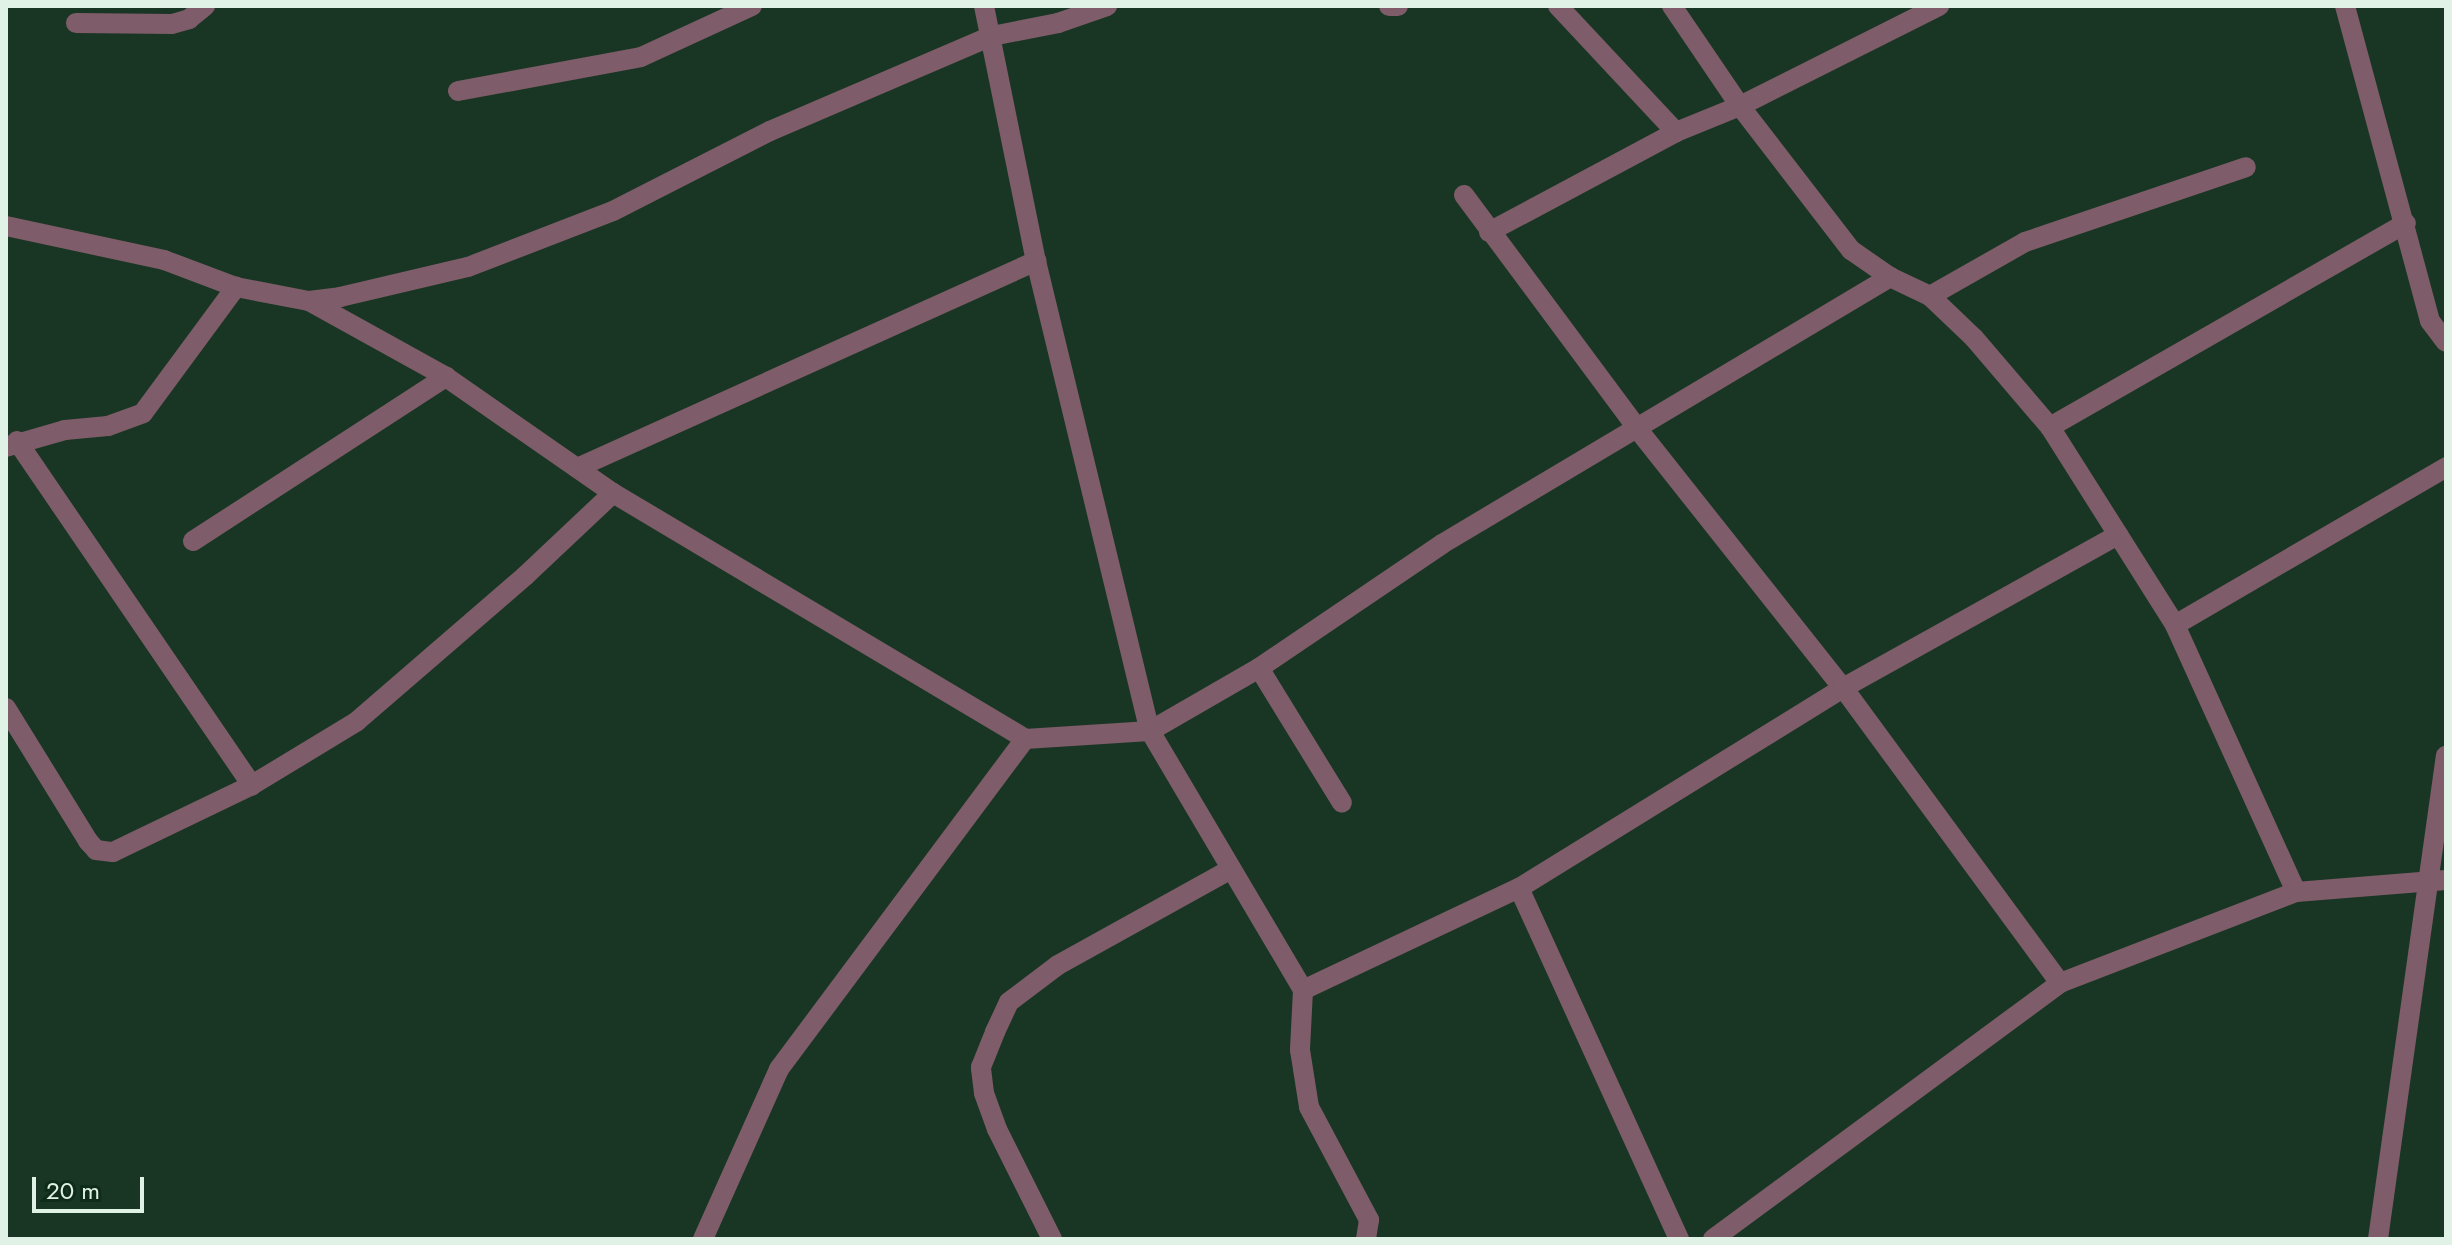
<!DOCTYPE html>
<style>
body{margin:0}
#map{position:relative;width:2452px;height:1245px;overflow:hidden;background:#193624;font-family:Jost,sans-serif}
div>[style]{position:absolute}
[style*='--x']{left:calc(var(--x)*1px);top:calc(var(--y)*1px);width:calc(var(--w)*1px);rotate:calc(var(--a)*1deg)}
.street>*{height:20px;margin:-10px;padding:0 10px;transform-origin:10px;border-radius:10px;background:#7e5c69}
span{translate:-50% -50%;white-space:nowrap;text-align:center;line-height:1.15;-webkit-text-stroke:8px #0f2c1a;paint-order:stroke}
.frame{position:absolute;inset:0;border:8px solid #e0f1e5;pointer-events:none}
.scale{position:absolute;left:32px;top:1177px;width:112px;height:36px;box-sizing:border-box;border:4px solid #e0f1e5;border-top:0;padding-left:10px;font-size:24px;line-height:28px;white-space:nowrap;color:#e0f1e5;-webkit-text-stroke:6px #0f2c1a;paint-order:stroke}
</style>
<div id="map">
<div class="street">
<div style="--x:984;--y:6;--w:260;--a:78.5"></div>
<div style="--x:1036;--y:261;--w:484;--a:76.4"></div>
<div style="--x:1150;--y:731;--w:301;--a:59.4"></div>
<div style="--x:1303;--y:990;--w:239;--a:-25.3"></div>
<div style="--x:1389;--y:6;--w:9;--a:0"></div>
<div style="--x:1558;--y:6;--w:173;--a:46.9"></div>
<div style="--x:1672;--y:6;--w:121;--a:55.8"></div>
<div style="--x:1740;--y:106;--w:182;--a:52.4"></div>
<div style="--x:1851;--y:250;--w:47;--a:34.7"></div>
<div style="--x:1890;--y:277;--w:44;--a:25.4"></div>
<div style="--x:1930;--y:296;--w:61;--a:43.7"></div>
<div style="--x:1974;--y:338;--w:117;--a:49.5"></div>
<div style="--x:2050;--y:427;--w:234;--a:57.7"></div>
<div style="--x:2175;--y:625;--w:293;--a:65.6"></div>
<div style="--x:2345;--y:6;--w:326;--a:74.9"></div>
<div style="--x:2430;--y:321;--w:26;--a:53"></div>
<div style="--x:76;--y:23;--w:96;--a:0.6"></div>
<div style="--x:172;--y:24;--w:18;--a:-16"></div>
<div style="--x:189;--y:19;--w:21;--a:-39"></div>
<div style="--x:458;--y:91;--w:186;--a:-10.5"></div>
<div style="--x:641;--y:57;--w:122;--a:-24.7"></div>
<div style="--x:1464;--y:195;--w:289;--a:53.4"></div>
<div style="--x:1636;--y:427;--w:333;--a:51.6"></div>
<div style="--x:1843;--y:688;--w:381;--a:148.3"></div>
<div style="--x:1519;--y:888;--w:386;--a:65.5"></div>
<div style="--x:6;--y:226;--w:162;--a:12.1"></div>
<div style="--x:164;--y:260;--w:77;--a:20.6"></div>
<div style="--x:236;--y:287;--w:74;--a:10.9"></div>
<div style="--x:309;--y:301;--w:31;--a:-7"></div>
<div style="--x:340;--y:297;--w:131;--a:-13.2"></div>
<div style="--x:468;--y:267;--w:155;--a:-21.1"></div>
<div style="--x:613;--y:211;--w:176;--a:-27"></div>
<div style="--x:770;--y:131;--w:241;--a:-23.2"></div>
<div style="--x:992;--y:36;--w:67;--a:-11.1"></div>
<div style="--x:1058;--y:23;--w:52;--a:-19.1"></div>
<div style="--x:1489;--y:232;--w:212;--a:-28.1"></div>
<div style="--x:1676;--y:132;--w:69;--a:-22.1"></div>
<div style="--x:1740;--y:106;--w:223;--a:-26.7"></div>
<div style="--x:1930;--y:296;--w:109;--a:-29.6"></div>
<div style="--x:2025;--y:242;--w:233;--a:-18.7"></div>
<div style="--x:309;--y:301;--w:157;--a:29"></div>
<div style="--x:446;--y:377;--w:203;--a:34.8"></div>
<div style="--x:613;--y:493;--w:480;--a:30.8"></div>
<div style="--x:1025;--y:739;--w:125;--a:-3.7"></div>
<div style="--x:1150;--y:731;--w:126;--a:-30"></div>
<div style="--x:1259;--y:668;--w:221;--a:-34.1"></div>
<div style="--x:1442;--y:544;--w:522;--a:-30.79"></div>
<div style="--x:2050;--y:427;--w:410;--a:-29.8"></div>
<div style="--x:17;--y:441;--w:417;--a:55.7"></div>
<div style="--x:6;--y:447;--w:61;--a:-16.1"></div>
<div style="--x:65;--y:430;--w:43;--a:-5.3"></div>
<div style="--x:108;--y:426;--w:37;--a:-20"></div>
<div style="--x:143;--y:413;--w:157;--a:-53.6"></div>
<div style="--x:577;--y:468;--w:504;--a:-24.27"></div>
<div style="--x:193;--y:541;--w:302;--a:-33"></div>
<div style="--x:2175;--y:625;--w:314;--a:-30.2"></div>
<div style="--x:1259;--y:668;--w:158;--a:58.4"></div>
<div style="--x:6;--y:708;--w:156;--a:58.3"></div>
<div style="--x:88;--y:841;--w:12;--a:48"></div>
<div style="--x:96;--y:850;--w:17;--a:7"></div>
<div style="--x:113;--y:852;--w:154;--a:-25.7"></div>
<div style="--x:252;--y:785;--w:122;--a:-31.2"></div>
<div style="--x:356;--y:722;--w:223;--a:-40.8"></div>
<div style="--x:525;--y:576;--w:121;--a:-43.3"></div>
<div style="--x:2060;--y:983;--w:366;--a:-126.3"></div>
<div style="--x:1843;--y:688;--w:315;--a:-29.1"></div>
<div style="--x:1303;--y:990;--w:60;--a:92.9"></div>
<div style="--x:1300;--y:1050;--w:58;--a:81"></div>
<div style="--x:1309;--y:1107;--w:128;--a:62"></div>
<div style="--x:1369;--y:1220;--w:19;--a:99"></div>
<div style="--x:703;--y:1239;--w:186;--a:-65.9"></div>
<div style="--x:779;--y:1069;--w:412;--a:-53.3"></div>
<div style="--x:1052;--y:1239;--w:123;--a:-116.6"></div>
<div style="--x:997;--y:1129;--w:38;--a:-110"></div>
<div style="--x:984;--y:1093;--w:26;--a:-97"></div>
<div style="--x:981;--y:1067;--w:38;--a:-68"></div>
<div style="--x:995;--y:1032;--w:33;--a:-65"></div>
<div style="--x:1009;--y:1002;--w:61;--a:-37.1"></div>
<div style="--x:1058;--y:965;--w:198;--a:-29"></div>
<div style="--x:1713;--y:1239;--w:431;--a:-36.4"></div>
<div style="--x:2060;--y:983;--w:253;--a:-21.1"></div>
<div style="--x:2296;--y:892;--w:150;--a:-4.6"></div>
<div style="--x:2378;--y:1239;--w:488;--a:-82"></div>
</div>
<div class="frame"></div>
<div class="scale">20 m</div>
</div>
